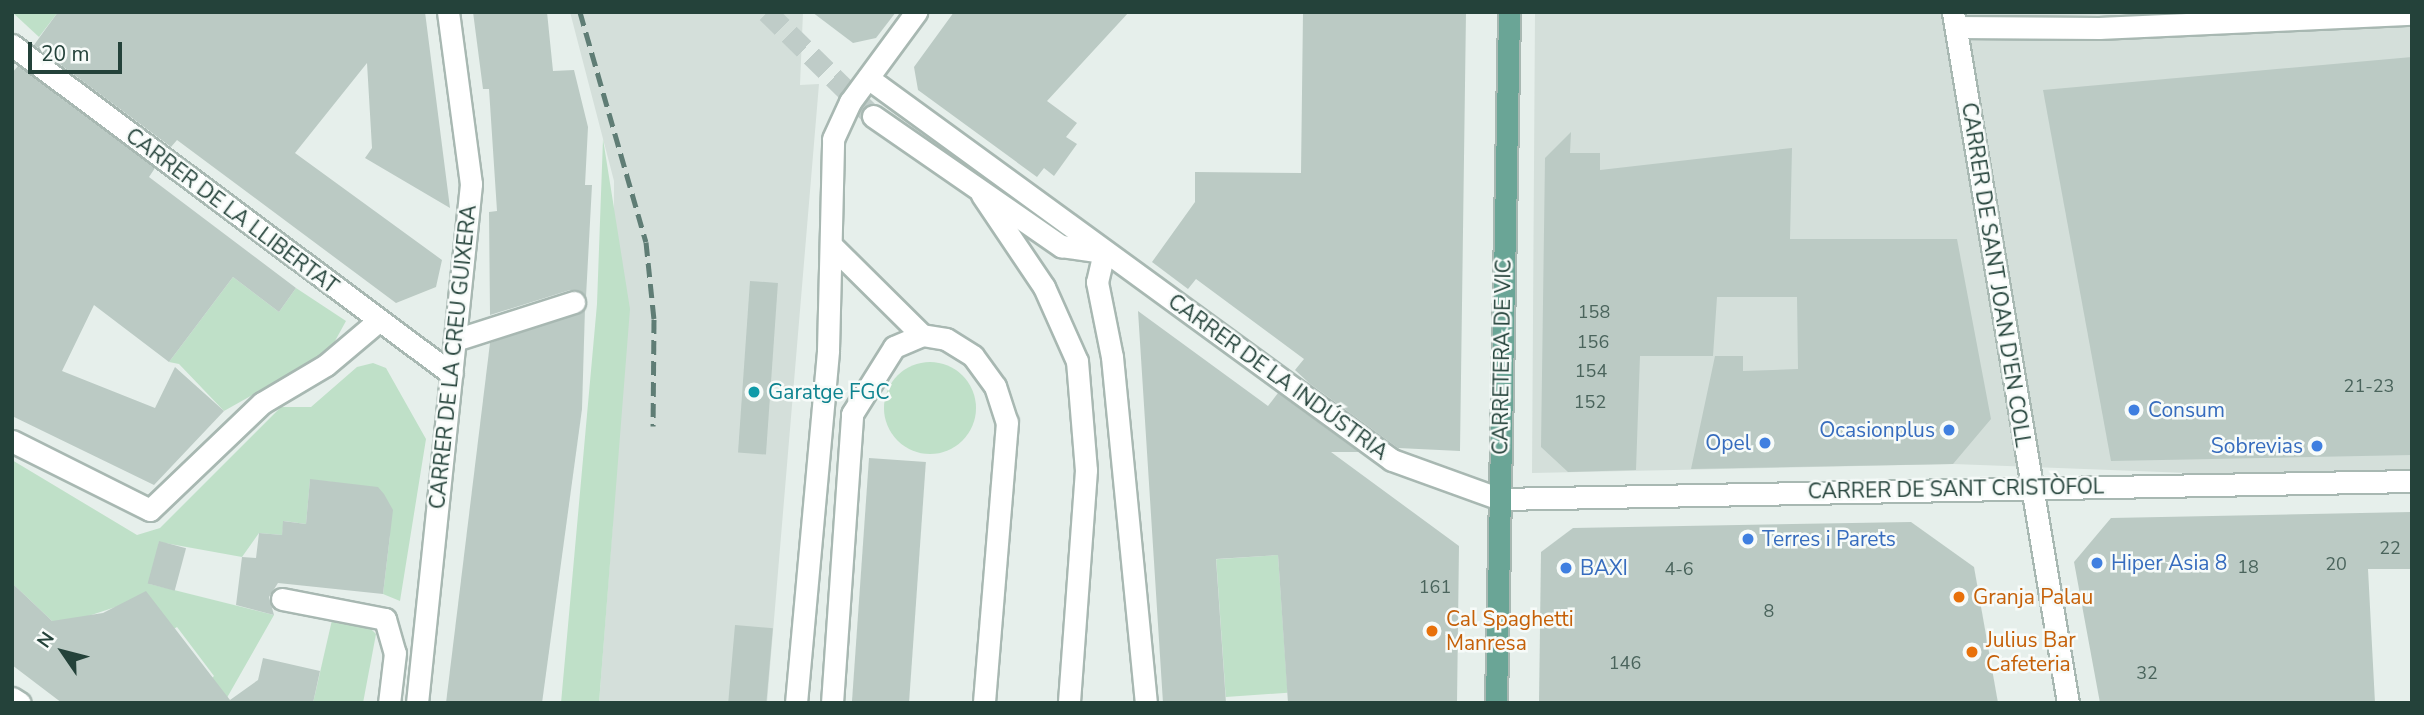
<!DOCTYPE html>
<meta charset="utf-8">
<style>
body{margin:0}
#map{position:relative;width:2424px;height:715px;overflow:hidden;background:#e6efeb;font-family:"Nunito Sans",sans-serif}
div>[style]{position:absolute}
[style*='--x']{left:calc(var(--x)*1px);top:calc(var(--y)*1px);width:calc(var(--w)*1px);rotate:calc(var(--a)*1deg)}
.built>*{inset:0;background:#d4dfda}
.green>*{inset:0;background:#bfe0c8;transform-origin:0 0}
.round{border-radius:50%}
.building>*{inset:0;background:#bbcac4;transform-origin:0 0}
.minor-tunnel>*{height:21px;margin-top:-10.5px;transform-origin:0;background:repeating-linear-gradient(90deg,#bfccc8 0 21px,transparent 0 31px)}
.roads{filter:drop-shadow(2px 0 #a8b8b2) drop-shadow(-2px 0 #a8b8b2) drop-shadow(0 2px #a8b8b2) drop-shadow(0 -2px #a8b8b2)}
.minor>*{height:21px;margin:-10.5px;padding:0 10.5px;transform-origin:10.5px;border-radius:10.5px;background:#fff}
.major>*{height:21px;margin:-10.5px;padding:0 10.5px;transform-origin:10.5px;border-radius:10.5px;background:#6aa596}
.rail>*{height:5px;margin-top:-2.5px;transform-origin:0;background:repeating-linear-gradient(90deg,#5f7d75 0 14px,transparent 0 21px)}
.dots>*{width:19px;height:19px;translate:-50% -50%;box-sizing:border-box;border:4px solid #f7fbf9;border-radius:50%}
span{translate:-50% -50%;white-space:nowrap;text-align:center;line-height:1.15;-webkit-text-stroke:5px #f7fbf9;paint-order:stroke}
.number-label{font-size:18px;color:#4a645c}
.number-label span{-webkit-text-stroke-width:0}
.street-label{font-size:21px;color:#24423a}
.culture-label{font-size:21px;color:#0d838f}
.left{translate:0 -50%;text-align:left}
.shop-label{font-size:21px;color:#366cbe}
.right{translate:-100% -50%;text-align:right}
.food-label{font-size:21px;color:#c56008}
.frame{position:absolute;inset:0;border:14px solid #24423a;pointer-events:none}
.north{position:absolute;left:28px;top:617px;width:70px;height:70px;-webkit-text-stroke:5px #f7fbf9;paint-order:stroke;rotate:305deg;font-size:19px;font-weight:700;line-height:28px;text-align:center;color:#24423a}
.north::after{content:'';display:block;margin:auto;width:24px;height:32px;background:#24423a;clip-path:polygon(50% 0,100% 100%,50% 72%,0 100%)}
.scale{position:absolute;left:28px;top:42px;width:94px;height:32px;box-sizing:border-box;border:4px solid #24423a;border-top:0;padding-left:9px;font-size:21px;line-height:24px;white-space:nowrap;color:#24423a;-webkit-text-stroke:5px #f7fbf9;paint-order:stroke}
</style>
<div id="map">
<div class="built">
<div style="clip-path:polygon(570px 12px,803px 12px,800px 85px,819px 84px,767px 703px,599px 703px,613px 521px,614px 181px)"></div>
<div style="clip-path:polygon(1535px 12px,2412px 12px,2412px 470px,2241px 475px,1953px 464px,1532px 473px)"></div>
</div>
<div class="green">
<div style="clip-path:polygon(12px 12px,58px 12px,39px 37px)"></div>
<div style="clip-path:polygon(603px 139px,630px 309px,599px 703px,561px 703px,597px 304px)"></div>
<div style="clip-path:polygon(233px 277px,279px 312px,296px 288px,346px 321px,329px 352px,224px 411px,179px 364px,169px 362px)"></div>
<div class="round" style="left:884px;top:362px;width:92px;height:92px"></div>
<div style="clip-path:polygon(373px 363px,386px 368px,426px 439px,400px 601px,383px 594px,390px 535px,328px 527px,332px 482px,310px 480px,306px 524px,284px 521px,282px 535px,259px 533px,242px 557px,159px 542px,150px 584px,274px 615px,224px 703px,197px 692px,214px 676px,177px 627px,169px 632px,146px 597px,70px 622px,52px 621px,12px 583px,12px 460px,137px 535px,160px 528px,281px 407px,311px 407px,357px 367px)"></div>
<div style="left:1278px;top:555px;width:138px;height:62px;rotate:86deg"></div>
<div style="clip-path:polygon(332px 620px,365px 623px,376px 634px,363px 703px,313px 703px)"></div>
</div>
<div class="building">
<div style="clip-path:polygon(58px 12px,425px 12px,450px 208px,365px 158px,372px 148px,367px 63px,295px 153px,442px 260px,436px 287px,396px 303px,177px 140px,171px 147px,34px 45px)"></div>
<div style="clip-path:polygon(473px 12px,547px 12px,553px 71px,574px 70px,588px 127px,585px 185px,592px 185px,586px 297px,570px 290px,490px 315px,489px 212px,497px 211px,489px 89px,483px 89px)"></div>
<div style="clip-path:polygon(812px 12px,896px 12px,876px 38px,853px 43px)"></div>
<div style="clip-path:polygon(954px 12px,1129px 12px,1047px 101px,1077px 123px,1066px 137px,1077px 144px,1054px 176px,1044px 168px,1037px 177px,918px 90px,914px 67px)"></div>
<div style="clip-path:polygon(1303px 12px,1466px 12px,1460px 451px,1398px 448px,1309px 383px,1295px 370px,1304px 359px,1196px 279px,1188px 289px,1152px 262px,1195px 202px,1195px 172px,1301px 173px)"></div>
<div style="clip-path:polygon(2412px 57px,2412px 455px,2111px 461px,2043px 90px)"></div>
<div style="clip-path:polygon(18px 66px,155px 168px,149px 177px,296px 288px,279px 312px,233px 277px,169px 362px,94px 305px,62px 371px,155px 408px,175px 367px,224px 411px,154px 485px,12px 416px,12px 73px)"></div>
<div style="clip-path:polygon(1571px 132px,1570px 153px,1600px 153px,1600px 170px,1792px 148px,1790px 239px,1957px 239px,1991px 419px,1953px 464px,1691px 469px,1715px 356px,1743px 356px,1743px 371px,1798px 369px,1797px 297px,1717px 297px,1713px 356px,1640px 356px,1636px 470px,1568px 472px,1541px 447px,1545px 158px)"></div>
<div style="left:750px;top:281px;width:28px;height:172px;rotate:4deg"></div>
<div style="clip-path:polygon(585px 308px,582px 409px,542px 703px,446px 703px,490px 343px)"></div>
<div style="clip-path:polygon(1138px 311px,1268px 406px,1278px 393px,1359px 452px,1331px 452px,1459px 546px,1457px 703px,1288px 703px,1278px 555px,1216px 559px,1226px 703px,1163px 703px)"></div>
<div style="left:869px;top:458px;width:57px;height:246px;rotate:4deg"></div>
<div style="clip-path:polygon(310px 479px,378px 487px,384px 494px,393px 510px,383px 594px,278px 583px,269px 597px,274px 615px,236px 605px,242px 557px,256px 558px,259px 533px,282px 535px,283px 521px,306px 524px)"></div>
<div style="clip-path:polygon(2411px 512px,2412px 569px,2368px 569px,2375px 703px,2100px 703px,2074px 562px,2111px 518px)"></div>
<div style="clip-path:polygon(1911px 522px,1974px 567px,1998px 703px,1539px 703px,1541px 552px,1573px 528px)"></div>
<div style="left:159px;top:541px;width:28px;height:44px;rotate:15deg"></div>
<div style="clip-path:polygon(12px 583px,52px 621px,103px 613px,146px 591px,230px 700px,258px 680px,263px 658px,320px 671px,313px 703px,62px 703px,12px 665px)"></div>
<div style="left:735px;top:625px;width:38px;height:78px;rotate:5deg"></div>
</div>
<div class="minor-tunnel">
<div style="--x:767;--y:12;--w:148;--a:44.5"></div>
</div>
<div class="roads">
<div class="minor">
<div style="--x:1953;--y:12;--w:701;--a:80.55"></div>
<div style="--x:1956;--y:27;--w:143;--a:0.4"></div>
<div style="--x:2099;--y:28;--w:313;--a:-2.6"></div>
<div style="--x:12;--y:45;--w:549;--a:36.79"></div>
<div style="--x:868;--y:78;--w:648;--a:36.09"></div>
<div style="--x:1392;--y:460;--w:115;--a:19.9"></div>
<div style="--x:1500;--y:499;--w:912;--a:-1.13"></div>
<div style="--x:873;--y:116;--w:229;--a:34.7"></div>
<div style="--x:1061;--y:246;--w:41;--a:8.3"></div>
<div style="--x:982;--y:195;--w:111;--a:56"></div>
<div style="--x:1044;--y:287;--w:81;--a:66"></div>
<div style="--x:1077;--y:361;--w:109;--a:85.3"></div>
<div style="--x:1086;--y:470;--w:234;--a:94.2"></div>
<div style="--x:834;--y:248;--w:124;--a:44.7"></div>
<div style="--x:1104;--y:252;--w:31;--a:103"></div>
<div style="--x:1097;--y:282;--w:76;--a:78.7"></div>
<div style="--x:1112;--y:357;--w:348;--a:84.4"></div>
<div style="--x:455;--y:340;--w:125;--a:-17.7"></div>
<div style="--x:12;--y:441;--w:154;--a:26.6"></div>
<div style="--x:150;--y:510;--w:155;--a:-43.7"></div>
<div style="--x:262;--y:403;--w:74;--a:-30.7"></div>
<div style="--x:326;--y:365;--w:68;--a:-40.2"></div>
<div style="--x:282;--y:599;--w:105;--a:11"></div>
<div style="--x:385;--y:619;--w:35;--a:74"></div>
<div style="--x:395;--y:653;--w:50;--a:96.8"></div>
<div style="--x:12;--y:698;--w:9;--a:32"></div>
<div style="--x:417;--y:703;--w:522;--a:-84.06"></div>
<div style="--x:471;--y:184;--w:174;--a:-97.6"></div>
<div style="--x:796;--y:703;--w:354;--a:-84.8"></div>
<div style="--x:828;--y:350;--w:211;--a:-88.6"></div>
<div style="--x:833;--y:139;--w:41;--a:-65.3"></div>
<div style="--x:850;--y:102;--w:112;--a:-53.7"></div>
<div style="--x:832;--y:703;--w:290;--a:-86"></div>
<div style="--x:852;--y:414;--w:79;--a:-57.9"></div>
<div style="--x:894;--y:347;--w:30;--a:-23"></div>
<div style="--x:922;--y:335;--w:24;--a:9"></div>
<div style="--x:946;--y:339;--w:32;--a:32"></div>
<div style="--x:973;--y:356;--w:37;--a:54"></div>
<div style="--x:995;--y:386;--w:38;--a:72"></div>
<div style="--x:1007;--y:422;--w:282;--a:94.7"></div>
</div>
<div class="major">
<div style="--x:1496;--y:703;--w:691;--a:-88.92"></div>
</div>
</div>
<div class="rail">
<div style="--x:580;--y:12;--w:239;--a:74"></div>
<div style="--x:646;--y:242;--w:77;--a:84.1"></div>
<div style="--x:654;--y:319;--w:107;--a:90.5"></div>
</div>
<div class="dots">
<div style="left:754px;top:392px;background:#0f9aa8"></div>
<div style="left:2134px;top:410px;background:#3f7fe0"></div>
<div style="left:1949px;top:430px;background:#3f7fe0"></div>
<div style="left:1765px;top:443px;background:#3f7fe0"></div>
<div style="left:2317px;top:446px;background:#3f7fe0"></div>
<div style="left:1748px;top:539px;background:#3f7fe0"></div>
<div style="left:2097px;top:563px;background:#3f7fe0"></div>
<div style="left:1566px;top:568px;background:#3f7fe0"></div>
<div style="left:1959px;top:597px;background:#e8710a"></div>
<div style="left:1432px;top:631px;background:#e8710a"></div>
<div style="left:1972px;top:652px;background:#e8710a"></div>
</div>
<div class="number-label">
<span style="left:1594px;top:312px">158</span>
<span style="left:1593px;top:342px">156</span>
<span style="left:1591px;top:371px">154</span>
<span style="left:2369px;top:386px">21-23</span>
<span style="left:1590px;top:402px">152</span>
<span style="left:2390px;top:548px">22</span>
<span style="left:2336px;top:564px">20</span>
<span style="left:2248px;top:567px">18</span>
<span style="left:1679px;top:569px">4-6</span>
<span style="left:1435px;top:587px">161</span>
<span style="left:1769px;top:611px">8</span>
<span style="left:1625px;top:663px">146</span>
<span style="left:2147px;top:673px">32</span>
</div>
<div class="street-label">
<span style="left:232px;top:211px;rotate:37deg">CARRER DE LA LLIBERTAT</span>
<span style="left:1996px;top:275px;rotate:81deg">CARRER DE SANT JOAN D'EN COLL</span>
<span style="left:453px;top:357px;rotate:-84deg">CARRER DE LA CREU GUIXERA</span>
<span style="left:1502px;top:357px;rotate:-89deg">CARRETERA DE VIC</span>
<span style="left:1278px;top:377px;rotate:36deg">CARRER DE LA INDÚSTRIA</span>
<span style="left:1956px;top:489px;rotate:-1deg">CARRER DE SANT CRISTÒFOL</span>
</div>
<div class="culture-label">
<span class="left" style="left:768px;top:392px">Garatge FGC</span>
</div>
<div class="shop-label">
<span class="left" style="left:2148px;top:410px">Consum</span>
<span class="right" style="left:1935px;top:430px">Ocasionplus</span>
<span class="right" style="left:1751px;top:443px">Opel</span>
<span class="right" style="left:2303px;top:446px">Sobrevias</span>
<span class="left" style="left:1762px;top:539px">Terres i Parets</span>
<span class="left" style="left:2111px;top:563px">Hiper Asia 8</span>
<span class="left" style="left:1580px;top:568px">BAXI</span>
</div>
<div class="food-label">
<span class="left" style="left:1973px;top:597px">Granja Palau</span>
<span class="left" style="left:1446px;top:631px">Cal Spaghetti<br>Manresa</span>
<span class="left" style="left:1986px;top:652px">Julius Bar<br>Cafeteria</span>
</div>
<div class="frame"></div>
<div class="north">N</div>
<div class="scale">20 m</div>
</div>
